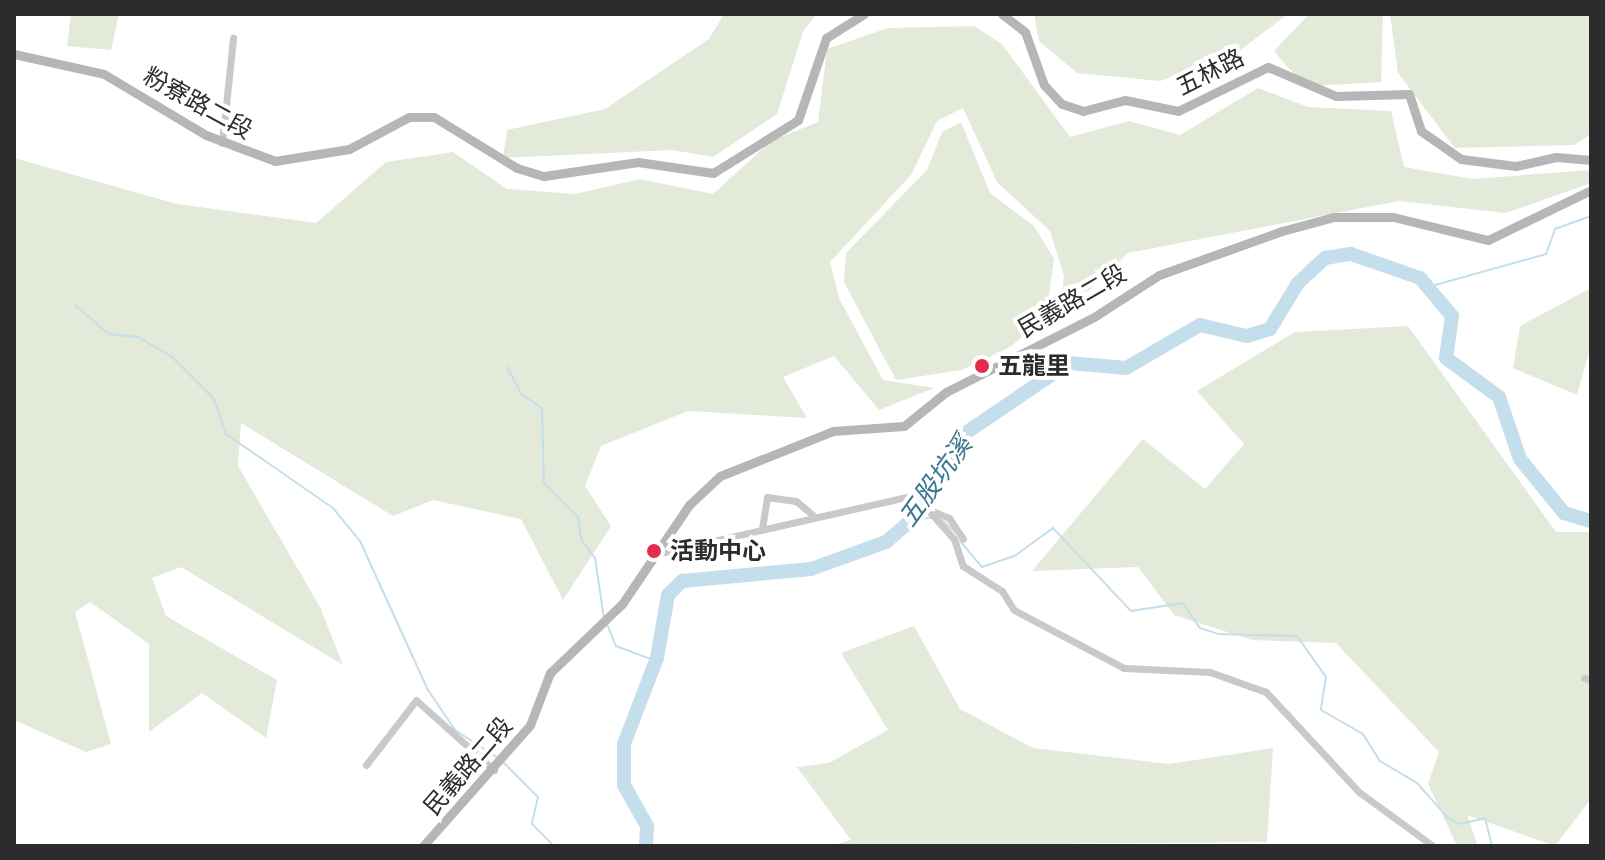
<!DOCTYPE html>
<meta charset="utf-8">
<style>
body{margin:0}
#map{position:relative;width:1605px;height:860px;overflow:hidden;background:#fff;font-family:"PT Sans","Noto Sans TC",sans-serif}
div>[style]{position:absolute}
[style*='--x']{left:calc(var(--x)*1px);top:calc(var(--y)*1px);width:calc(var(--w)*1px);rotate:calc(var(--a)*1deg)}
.green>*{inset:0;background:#e4ead9}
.stream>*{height:2px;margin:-1px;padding:0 1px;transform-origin:1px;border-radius:1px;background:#c4dfeb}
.river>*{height:14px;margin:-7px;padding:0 7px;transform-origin:7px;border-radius:7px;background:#c4dfeb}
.minor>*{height:7px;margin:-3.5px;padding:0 3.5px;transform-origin:3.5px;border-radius:3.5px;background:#c9c9c9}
.secondary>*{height:9px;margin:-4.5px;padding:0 4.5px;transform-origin:4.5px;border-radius:4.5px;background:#b6b6b6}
.dots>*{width:22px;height:22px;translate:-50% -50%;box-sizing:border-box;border:4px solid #fff;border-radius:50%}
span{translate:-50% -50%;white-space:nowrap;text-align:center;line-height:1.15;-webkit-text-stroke:8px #fff;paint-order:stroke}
.street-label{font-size:24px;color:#2c2c2c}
.poi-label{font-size:24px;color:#2c2c2c;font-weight:700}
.left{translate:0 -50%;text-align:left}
.water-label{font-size:26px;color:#3a758e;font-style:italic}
.frame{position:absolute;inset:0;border:16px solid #2c2c2c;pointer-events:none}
</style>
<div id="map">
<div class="green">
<div style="clip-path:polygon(71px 14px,119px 14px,111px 50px,67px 46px)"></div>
<div style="clip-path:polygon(724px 14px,816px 14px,803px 32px,777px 114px,713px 157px,672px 150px,503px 158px,507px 130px,605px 109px,709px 39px)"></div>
<div style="clip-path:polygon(1034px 14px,1288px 14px,1235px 54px,1160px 81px,1077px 73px,1039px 41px)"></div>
<div style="clip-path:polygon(1309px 14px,1383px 14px,1381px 82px,1311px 86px,1289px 69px,1274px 51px)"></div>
<div style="clip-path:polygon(1390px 14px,1591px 14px,1591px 134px,1574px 145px,1455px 148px,1398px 73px)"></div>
<div style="clip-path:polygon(974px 26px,1002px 44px,1070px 137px,1129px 121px,1180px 135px,1258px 88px,1308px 107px,1391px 111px,1404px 167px,1473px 179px,1590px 170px,1591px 183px,1506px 213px,1399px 201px,1128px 253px,1059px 319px,1064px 276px,1050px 231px,997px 182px,963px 108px,937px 121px,911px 175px,830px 262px,839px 298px,883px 380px,934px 388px,879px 410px,834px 356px,783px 377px,807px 418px,688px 411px,601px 446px,585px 486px,611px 526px,563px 600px,521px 519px,433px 500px,393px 516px,241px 423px,238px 466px,320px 607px,343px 665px,181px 567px,152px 578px,166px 616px,277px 680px,266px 738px,202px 693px,149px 732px,149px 644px,90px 602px,75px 612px,111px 744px,86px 752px,14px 720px,14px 158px,177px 204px,316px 223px,386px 162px,453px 152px,507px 189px,575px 194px,640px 179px,713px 194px,771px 141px,818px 122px,827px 49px,888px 28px)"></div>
<div style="clip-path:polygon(961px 122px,990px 193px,1034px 226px,1054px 259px,1046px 317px,1010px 347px,962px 370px,896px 380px,844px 282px,846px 253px,927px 170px,942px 132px)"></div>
<div style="clip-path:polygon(1591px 288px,1591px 345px,1577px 395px,1513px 368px,1520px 326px)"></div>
<div style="clip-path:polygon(1408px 326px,1556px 532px,1591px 532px,1591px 799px,1555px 846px,1467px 815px,1478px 846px,1457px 846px,1428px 784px,1439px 752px,1336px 643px,1252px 640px,1174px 615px,1138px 567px,1032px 571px,1143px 439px,1205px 489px,1244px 444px,1197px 391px,1295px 332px)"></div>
<div style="clip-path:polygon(914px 626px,960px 709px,1033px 748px,1169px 764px,1273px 748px,1267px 842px,830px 846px,851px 840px,797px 767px,829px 763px,888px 730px,841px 653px)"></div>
</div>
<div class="stream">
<div style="--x:1428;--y:287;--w:123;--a:-15.6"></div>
<div style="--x:1546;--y:254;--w:27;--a:-70"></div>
<div style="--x:1555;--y:229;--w:38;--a:-20"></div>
<div style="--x:75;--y:305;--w:45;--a:40.5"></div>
<div style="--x:109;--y:334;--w:29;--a:6"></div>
<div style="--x:138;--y:337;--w:39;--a:30"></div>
<div style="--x:172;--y:357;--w:59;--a:45"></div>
<div style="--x:214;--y:399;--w:37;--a:71"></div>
<div style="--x:226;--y:434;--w:130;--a:34.7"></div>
<div style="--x:333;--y:508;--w:43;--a:50.7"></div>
<div style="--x:360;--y:541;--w:164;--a:65.5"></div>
<div style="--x:428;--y:690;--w:48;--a:56"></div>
<div style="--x:455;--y:730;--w:51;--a:33.1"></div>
<div style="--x:507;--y:367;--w:32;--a:62"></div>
<div style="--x:522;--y:395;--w:24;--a:33"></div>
<div style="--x:542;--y:408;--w:75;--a:88.5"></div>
<div style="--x:544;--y:483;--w:48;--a:45"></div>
<div style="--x:578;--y:517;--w:22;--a:82"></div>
<div style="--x:581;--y:539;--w:24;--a:54"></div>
<div style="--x:595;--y:558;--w:61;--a:81.5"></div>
<div style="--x:914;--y:518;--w:18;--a:0"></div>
<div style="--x:942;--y:520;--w:18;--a:43"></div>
<div style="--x:960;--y:541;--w:34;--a:50"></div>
<div style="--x:982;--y:567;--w:36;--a:-19"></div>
<div style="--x:1016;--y:555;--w:46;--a:-36.1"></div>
<div style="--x:1053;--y:528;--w:114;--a:46.8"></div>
<div style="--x:1131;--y:611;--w:53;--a:-8.7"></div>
<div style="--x:1183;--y:603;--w:30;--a:56"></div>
<div style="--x:1200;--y:628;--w:19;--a:18"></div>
<div style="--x:1218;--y:634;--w:79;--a:1.5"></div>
<div style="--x:1297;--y:636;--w:50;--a:54.7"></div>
<div style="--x:1326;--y:677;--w:33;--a:99"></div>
<div style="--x:1321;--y:710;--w:48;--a:29.7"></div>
<div style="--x:1363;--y:734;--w:32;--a:58"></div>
<div style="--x:1380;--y:761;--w:43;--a:30.7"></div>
<div style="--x:1417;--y:783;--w:47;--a:48.5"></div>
<div style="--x:1448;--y:818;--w:13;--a:27"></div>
<div style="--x:1460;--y:824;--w:26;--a:-13"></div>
<div style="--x:1485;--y:818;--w:29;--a:76"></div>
<div style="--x:607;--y:624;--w:24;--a:68"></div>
<div style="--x:616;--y:646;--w:43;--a:20.6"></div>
<div style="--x:503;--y:762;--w:49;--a:45"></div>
<div style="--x:538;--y:797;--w:28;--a:103"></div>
<div style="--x:532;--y:824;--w:31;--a:45"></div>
</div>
<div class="river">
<div style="--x:646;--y:846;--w:20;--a:-87"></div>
<div style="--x:647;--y:826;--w:47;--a:-119.3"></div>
<div style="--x:624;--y:785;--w:41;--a:-90"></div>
<div style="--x:624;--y:744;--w:92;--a:-69"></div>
<div style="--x:657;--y:658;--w:64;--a:-80.1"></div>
<div style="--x:668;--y:595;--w:20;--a:-45"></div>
<div style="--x:682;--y:581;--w:130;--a:-5.3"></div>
<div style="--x:811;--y:569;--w:80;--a:-19.8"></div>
<div style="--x:886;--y:542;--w:37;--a:-41"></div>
<div style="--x:914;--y:518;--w:98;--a:-59.2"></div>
<div style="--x:964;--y:434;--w:127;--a:-34.1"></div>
<div style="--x:1069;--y:363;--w:57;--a:5"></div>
<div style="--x:1126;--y:368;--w:86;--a:-30.2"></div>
<div style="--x:1200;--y:325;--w:48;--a:13.2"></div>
<div style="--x:1247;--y:336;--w:24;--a:-17"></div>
<div style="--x:1270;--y:329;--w:54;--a:-58.7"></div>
<div style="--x:1298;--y:283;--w:37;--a:-43"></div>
<div style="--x:1325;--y:258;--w:26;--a:-9"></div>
<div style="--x:1351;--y:254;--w:73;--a:19.2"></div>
<div style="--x:1420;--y:278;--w:50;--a:49.9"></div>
<div style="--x:1452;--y:316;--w:42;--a:98.1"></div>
<div style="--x:1446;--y:358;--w:66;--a:36.3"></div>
<div style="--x:1499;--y:397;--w:65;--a:71.3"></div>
<div style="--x:1520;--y:459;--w:70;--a:50.8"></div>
<div style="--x:1564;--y:513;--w:28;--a:17"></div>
</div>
<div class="minor">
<div style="--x:222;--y:143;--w:106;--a:-84"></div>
<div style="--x:958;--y:445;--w:71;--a:115.8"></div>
<div style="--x:927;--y:509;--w:40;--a:48"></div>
<div style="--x:954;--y:539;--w:28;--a:72"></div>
<div style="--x:963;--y:566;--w:46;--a:32.7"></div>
<div style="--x:1002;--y:591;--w:22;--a:58"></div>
<div style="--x:1014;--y:610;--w:124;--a:27.8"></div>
<div style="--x:1124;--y:668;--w:86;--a:2.7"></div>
<div style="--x:1210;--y:672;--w:59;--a:19.7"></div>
<div style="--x:1266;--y:692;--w:137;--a:47.1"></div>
<div style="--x:1359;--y:792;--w:92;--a:36.1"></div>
<div style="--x:927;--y:509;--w:24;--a:22"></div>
<div style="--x:949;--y:518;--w:25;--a:56"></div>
<div style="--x:762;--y:529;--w:32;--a:-81"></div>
<div style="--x:767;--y:497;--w:29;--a:8"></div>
<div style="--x:796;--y:501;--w:25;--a:40"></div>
<div style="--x:660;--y:553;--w:279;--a:-12.8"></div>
<div style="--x:1584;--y:678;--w:7;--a:16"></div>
<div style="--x:366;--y:765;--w:82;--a:-52.4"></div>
<div style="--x:416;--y:700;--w:105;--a:41.9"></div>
</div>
<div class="secondary">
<div style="--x:1002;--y:14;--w:29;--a:38"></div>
<div style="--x:1025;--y:32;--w:56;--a:70.3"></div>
<div style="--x:1044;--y:85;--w:26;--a:47"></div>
<div style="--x:1062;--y:104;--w:22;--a:18"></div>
<div style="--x:1083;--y:111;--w:43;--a:-14.7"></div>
<div style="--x:1125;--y:100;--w:54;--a:11.7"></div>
<div style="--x:1178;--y:111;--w:100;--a:-26.1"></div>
<div style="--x:1268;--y:67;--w:74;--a:23.1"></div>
<div style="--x:1336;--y:96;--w:73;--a:-1.6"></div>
<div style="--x:1409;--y:94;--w:39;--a:72"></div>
<div style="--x:1421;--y:131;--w:49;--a:35"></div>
<div style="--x:1461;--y:159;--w:55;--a:7.3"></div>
<div style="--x:1516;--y:166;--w:41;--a:-12.7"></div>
<div style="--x:1556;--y:157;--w:35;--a:5"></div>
<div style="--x:14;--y:54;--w:92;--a:12.5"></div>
<div style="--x:104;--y:74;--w:119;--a:30.9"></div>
<div style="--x:206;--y:135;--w:74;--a:20.6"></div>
<div style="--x:275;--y:161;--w:75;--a:-9.2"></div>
<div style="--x:349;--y:149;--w:68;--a:-28.1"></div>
<div style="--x:409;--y:117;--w:25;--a:0"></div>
<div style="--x:434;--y:117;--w:97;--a:31.6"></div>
<div style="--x:517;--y:168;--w:28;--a:17"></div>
<div style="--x:544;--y:176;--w:95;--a:-8.5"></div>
<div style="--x:638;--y:162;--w:76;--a:8.3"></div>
<div style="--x:713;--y:173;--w:100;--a:-31.9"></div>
<div style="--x:798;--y:120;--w:87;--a:-71.1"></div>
<div style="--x:826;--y:38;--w:45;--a:-32.3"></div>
<div style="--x:423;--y:846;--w:162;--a:-48.5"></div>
<div style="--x:530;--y:725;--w:56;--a:-69"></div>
<div style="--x:550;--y:673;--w:100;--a:-43.8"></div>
<div style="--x:622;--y:604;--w:120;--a:-55.9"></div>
<div style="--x:689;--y:505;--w:42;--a:-43.1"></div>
<div style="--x:720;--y:476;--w:122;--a:-21.7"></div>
<div style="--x:833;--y:431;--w:71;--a:-4"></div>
<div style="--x:904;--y:426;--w:54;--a:-39"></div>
<div style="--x:946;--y:392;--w:166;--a:-26.9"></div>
<div style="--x:1094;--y:317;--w:77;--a:-32.9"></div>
<div style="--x:1159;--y:275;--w:131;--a:-19.7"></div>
<div style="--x:1282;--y:231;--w:54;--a:-15.1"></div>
<div style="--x:1334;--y:217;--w:59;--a:0"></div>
<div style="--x:1393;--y:217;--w:98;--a:13.6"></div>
<div style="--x:1488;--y:240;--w:114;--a:-25.9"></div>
</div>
<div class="dots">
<div style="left:982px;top:366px;background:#e52c4b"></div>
<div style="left:654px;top:551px;background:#e52c4b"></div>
</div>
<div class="street-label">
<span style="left:1210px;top:72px;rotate:-27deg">五林路</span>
<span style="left:198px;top:103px;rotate:29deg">粉寮路二段</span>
<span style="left:1072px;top:301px;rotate:-30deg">民義路二段</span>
<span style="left:468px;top:766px;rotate:-49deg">民義路二段</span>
</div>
<div class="poi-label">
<span class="left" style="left:998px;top:366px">五龍里</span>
<span class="left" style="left:670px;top:551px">活動中心</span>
</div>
<div class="water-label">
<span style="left:935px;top:481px;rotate:-54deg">五股坑溪</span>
</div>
<div class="frame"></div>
</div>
